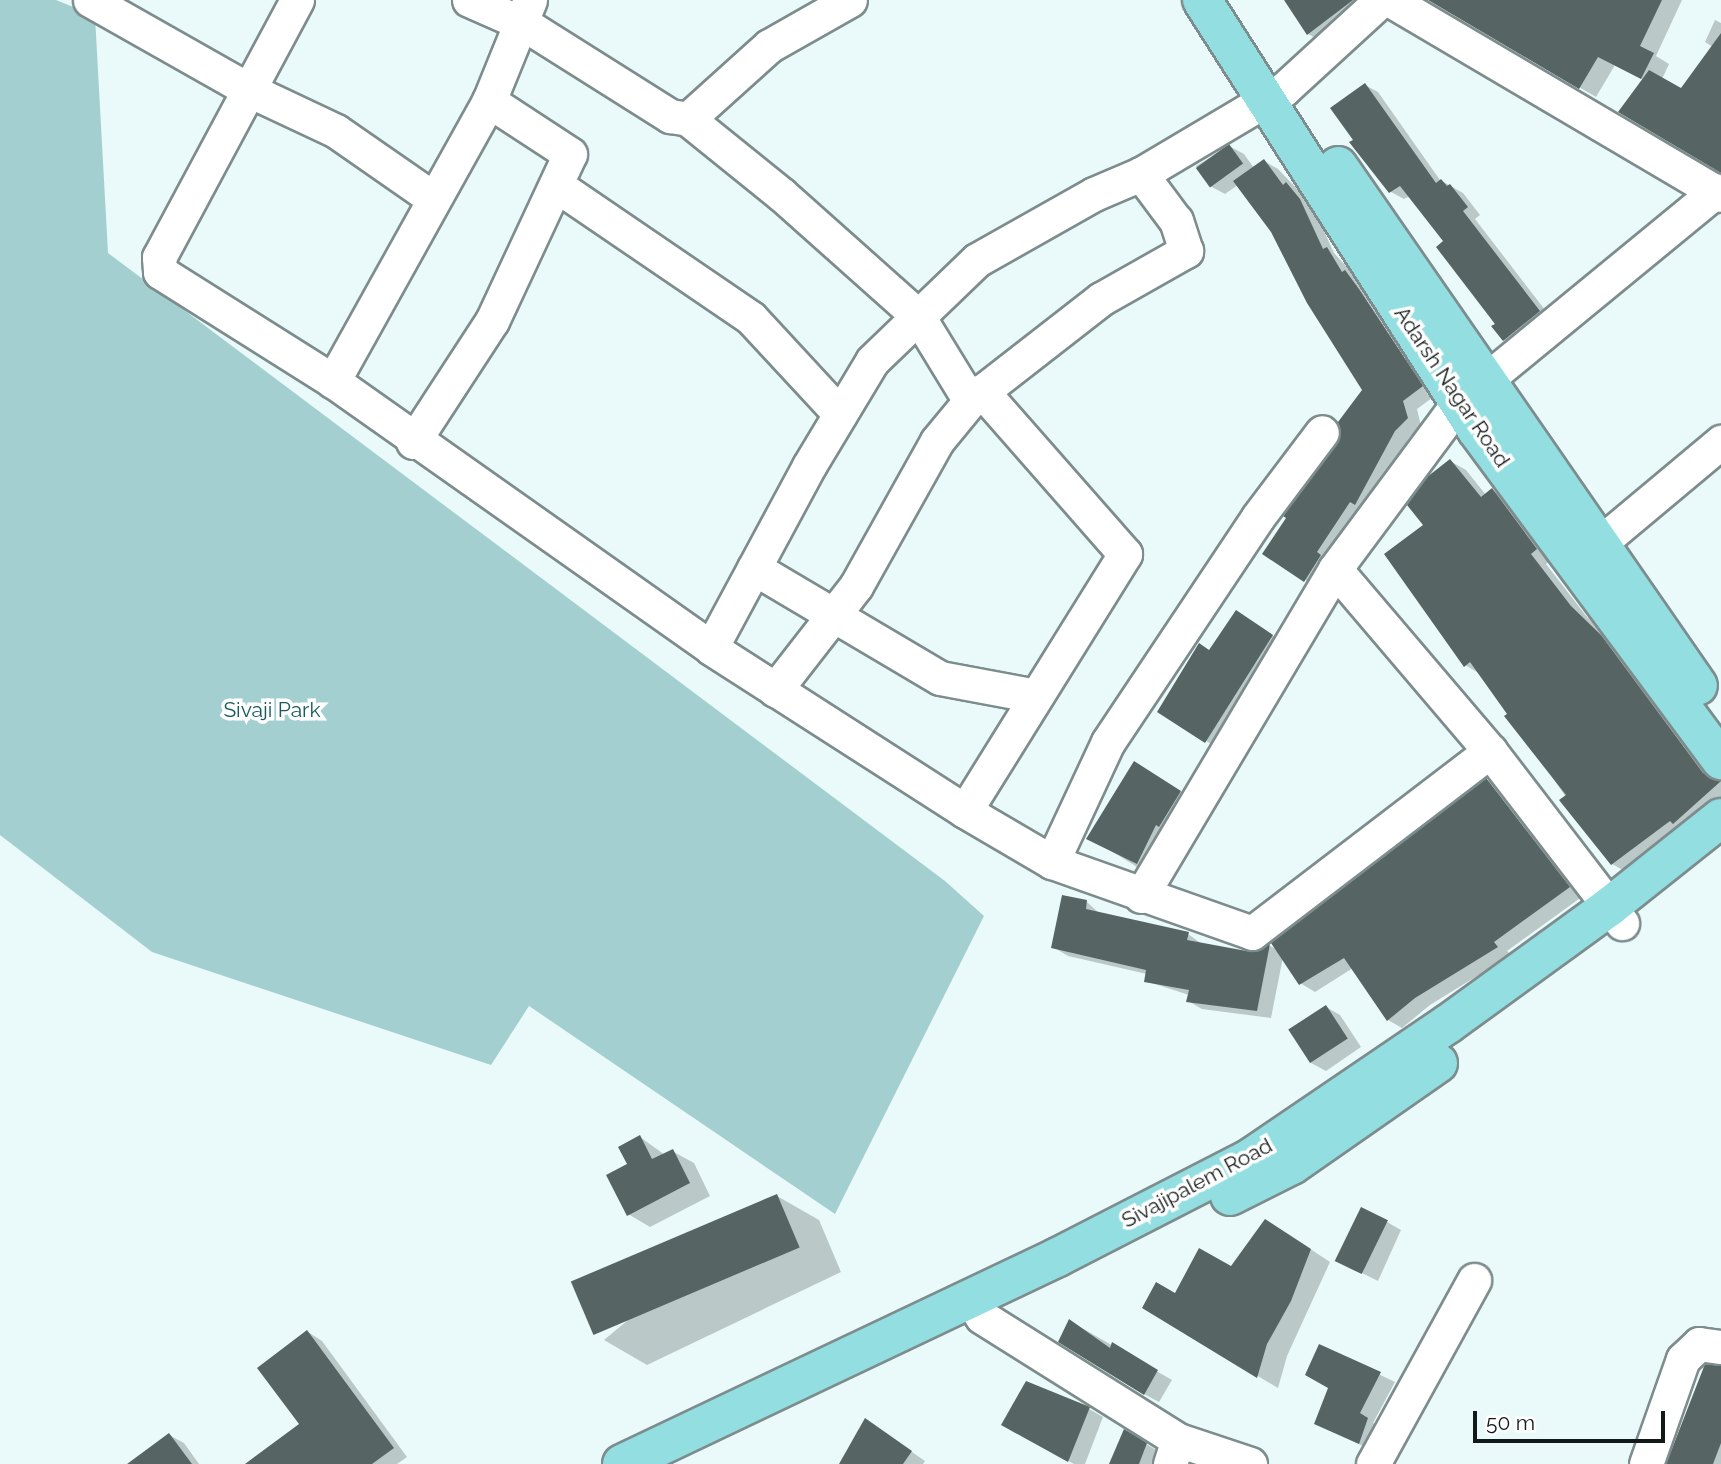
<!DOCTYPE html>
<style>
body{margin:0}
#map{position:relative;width:1721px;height:1464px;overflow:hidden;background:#eafafa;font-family:Raleway,sans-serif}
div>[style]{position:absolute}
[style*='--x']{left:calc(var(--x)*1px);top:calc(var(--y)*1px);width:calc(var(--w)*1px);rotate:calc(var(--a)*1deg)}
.green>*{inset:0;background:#a3cfd0}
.shadow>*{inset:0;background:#0003;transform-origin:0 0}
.building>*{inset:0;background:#566464;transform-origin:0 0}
.roads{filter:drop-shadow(2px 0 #7d8c8c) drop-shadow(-2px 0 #7d8c8c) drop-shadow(0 2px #7d8c8c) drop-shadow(0 -2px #7d8c8c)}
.minor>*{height:33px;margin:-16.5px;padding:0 16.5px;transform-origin:16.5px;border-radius:16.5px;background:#fff}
.major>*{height:38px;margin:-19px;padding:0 19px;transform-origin:19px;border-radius:19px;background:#92dee0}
span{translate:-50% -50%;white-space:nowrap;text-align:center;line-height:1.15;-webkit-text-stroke:7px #fff;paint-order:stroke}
.street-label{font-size:21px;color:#131818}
.park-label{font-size:21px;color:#195b5c}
.scale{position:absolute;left:1473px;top:1411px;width:192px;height:32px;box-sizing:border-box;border:4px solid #131818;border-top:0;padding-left:9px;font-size:21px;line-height:24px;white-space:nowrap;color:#131818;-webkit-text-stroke:5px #fff;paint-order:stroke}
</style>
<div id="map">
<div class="green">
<div style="clip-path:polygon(0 0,56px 0,95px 16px,108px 253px,945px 881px,984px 916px,835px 1214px,529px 1006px,491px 1065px,152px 952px,0 835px)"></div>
</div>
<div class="shadow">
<div style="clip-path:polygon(1286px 0,1360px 0,1323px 42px,1308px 34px)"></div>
<div style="clip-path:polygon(1431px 0,1682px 0,1656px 56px,1669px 64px,1662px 79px,1682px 90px,1713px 47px,1705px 42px,1715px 20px,1721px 23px,1721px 170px,1644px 80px,1615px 65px,1596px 97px)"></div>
<div style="clip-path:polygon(1365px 85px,1378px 92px,1440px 180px,1463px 193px,1480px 215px,1475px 219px,1552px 319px,1517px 347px,1504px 340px,1446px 241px,1410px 196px,1404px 199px,1391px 192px,1355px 140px)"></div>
<div style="clip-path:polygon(1229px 146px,1244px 154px,1254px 168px,1264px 161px,1278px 169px,1300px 192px,1314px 209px,1334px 253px,1359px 280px,1436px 395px,1417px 409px,1421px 426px,1409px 438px,1370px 512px,1319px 589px,1265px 554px,1339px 444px,1364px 390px,1272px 231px,1238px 185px,1225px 194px,1210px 186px,1196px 166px)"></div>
<div style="clip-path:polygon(1450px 461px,1466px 470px,1486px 495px,1492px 490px,1508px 500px,1552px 559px,1546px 564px,1587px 617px,1617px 646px,1721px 782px,1721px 805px,1628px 873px,1612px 864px,1482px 675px,1465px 665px,1425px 525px)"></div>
<div style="clip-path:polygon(1250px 620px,1287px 645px,1220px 750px,1160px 711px,1210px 651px)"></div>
<div style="left:1149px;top:772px;width:53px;height:87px;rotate:32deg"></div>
<div style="clip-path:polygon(1487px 780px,1501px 788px,1583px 896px,1507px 951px,1511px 955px,1430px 1005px,1402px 1028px,1388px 1020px,1353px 968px,1315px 992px,1300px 983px,1283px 957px,1271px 1018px,1202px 1009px,1188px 1001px,1189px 995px,1146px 981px,1147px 974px,1068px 956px,1053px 947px,1063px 897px,1087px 902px,1100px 914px,1188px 934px,1202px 944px,1252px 954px,1270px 946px,1278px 950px)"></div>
<div style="clip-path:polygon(1326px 1007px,1340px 1015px,1361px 1047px,1326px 1071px,1311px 1063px)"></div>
<div style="clip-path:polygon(640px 1137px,665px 1155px,672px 1151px,694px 1163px,710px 1196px,650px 1227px,628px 1214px,629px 1165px)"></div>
<div style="clip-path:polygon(777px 1196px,819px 1220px,841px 1272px,647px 1365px,604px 1340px)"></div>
<div style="clip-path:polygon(1387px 1222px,1401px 1230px,1378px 1281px,1352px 1268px)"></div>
<div style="clip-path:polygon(1286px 1233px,1330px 1262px,1287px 1356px,1278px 1388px,1144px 1308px,1231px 1268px)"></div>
<div style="clip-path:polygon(1070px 1321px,1172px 1380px,1159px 1402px,1144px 1394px)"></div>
<div style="clip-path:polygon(308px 1332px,322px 1341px,407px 1457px,397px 1464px,248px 1464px,301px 1425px)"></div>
<div style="clip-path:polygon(1320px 1346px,1395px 1382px,1373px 1423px,1382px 1428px,1373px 1451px,1316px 1423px,1330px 1387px)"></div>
<div style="clip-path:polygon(1721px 1367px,1721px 1464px,1668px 1464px)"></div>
<div style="clip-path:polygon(1089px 1409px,1103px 1417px,1085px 1464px,1074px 1464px,1004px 1424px)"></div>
<div style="clip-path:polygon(879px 1429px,925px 1461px,923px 1464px,854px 1464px)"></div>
<div style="clip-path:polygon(169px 1435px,184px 1443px,199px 1464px,132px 1464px)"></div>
<div style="clip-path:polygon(1138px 1439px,1161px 1453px,1157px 1464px,1111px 1464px)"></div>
</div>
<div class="building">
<div style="clip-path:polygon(1284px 0,1353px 0,1307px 35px)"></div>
<div style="clip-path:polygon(1428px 0,1662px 0,1640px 46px,1654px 53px,1641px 79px,1598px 57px,1579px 89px)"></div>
<div style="clip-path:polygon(1721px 33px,1721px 173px,1618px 112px,1649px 70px,1681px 88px)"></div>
<div style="clip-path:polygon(1365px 83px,1436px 183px,1441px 179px,1447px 186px,1450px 184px,1468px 207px,1463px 211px,1540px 311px,1503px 341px,1491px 326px,1495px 324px,1436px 247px,1443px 241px,1400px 186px,1389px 193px,1349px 142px,1353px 140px,1330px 108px)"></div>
<div style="left:1229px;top:144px;width:24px;height:41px;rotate:54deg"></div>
<div style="clip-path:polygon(1264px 159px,1283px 185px,1286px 182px,1300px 199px,1323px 249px,1327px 247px,1342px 272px,1345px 270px,1359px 289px,1423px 386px,1403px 401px,1408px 418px,1395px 431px,1355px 505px,1350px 502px,1317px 552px,1321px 555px,1304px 582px,1262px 554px,1286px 518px,1283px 516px,1337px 444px,1338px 422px,1362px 390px,1307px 303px,1271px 232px,1233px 181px)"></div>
<div style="clip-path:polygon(1450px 459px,1481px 497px,1492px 488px,1537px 549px,1531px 554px,1571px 606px,1601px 635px,1703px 773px,1721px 781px,1673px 824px,1670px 821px,1611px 865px,1559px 800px,1566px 795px,1504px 716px,1507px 714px,1470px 662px,1464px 667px,1384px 554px,1423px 525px,1407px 505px,1427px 477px)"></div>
<div style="clip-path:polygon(1236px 610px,1273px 635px,1205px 743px,1157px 712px,1199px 643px,1209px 650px)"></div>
<div style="clip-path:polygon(1134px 761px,1181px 791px,1159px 827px,1156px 825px,1137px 864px,1086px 839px)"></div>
<div style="clip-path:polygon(1486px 778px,1570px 887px,1494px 942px,1498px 947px,1415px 998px,1387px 1021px,1344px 958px,1299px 985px,1271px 943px)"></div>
<div style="clip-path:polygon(1062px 895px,1087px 900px,1086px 909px,1189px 932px,1187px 940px,1252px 952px,1270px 944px,1257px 1011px,1186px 1002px,1189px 990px,1144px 982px,1146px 970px,1051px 948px)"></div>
<div style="left:1326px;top:1005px;width:40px;height:45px;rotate:57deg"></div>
<div style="clip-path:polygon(640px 1135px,652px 1159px,673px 1149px,690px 1183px,627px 1216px,606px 1175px,627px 1164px,618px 1147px)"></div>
<div style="left:777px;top:1194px;width:58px;height:224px;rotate:67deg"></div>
<div style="left:1361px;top:1207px;width:30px;height:60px;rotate:26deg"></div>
<div style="clip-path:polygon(1265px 1219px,1311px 1249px,1291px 1301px,1267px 1344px,1257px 1378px,1142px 1308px,1156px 1282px,1175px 1293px,1199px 1248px,1231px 1266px)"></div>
<div style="clip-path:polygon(1069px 1319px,1110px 1348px,1112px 1342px,1158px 1370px,1144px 1395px,1058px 1342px)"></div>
<div style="clip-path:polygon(307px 1330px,394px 1448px,372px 1464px,245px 1464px,299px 1424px,257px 1368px)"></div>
<div style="clip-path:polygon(1319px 1344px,1381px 1372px,1360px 1413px,1368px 1418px,1359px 1444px,1314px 1424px,1328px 1388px,1305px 1375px)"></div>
<div style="clip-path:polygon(1705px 1364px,1721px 1366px,1721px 1443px,1713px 1464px,1666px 1464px)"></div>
<div style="clip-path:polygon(1026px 1381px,1090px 1407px,1068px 1462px,1001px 1425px)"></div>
<div style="clip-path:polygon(865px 1418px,912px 1451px,903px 1464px,839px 1464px)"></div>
<div style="clip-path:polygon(1124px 1429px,1147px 1443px,1139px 1464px,1109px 1464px)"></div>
<div style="clip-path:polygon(169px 1433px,192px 1464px,127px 1464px)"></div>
</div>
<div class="roads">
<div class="minor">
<div style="--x:90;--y:0;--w:183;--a:29.5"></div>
<div style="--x:249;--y:90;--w:96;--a:25.2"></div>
<div style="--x:336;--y:131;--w:119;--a:34.8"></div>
<div style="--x:297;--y:0;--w:292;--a:118.2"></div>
<div style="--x:159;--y:257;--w:15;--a:86"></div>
<div style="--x:160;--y:272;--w:204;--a:32.2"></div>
<div style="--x:469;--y:0;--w:60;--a:23.6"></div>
<div style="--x:524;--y:24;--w:173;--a:32.2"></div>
<div style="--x:670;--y:116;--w:18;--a:9"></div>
<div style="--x:688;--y:119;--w:109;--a:-42"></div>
<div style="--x:769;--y:46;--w:93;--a:-29.6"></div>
<div style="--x:530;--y:0;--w:109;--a:112.1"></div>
<div style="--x:489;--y:101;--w:321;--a:119.1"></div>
<div style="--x:333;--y:381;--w:463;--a:35.2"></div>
<div style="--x:711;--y:648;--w:302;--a:32.7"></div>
<div style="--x:965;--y:811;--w:101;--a:30.4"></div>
<div style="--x:1052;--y:862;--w:212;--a:19.5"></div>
<div style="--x:1252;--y:933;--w:300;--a:-37.4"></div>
<div style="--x:1390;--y:0;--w:384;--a:30.5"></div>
<div style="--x:688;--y:119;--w:119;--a:38.9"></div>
<div style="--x:781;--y:194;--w:183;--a:41.7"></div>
<div style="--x:918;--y:316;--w:100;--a:58.5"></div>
<div style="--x:556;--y:185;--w:236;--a:34.3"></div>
<div style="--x:751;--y:318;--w:131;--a:47.2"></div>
<div style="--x:413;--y:442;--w:145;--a:-56.9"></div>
<div style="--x:492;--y:321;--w:184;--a:-65"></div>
<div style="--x:570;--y:154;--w:97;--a:-146.8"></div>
<div style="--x:1600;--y:543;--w:158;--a:-39.9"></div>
<div style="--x:754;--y:568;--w:216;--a:30.6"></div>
<div style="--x:940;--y:678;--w:98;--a:10.6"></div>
<div style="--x:1335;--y:569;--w:239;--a:49.6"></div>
<div style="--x:1490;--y:751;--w:217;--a:52.5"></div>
<div style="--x:711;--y:648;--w:207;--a:-61.7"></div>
<div style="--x:809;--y:466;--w:122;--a:-59"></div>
<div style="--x:872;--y:361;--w:146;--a:-43.9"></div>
<div style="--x:977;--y:260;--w:134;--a:-29.4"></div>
<div style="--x:1094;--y:194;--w:51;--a:-23.1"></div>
<div style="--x:1141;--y:174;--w:166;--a:-30.7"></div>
<div style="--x:1284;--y:89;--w:132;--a:-42.5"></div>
<div style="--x:775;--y:690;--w:132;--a:-52.1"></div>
<div style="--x:856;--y:586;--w:166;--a:-60.8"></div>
<div style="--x:937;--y:441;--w:52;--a:-50.5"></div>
<div style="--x:970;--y:401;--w:166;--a:-37.9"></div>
<div style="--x:1101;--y:299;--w:98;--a:-29.5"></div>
<div style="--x:1186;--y:251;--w:32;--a:-108"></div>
<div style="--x:1176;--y:221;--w:59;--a:-126.7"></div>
<div style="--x:965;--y:811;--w:303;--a:-58.1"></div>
<div style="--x:1125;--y:554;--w:217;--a:-131.3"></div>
<div style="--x:1052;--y:862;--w:132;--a:-65"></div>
<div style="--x:1108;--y:742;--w:270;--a:-56.3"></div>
<div style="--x:1258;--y:517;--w:106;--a:-53"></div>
<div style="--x:1141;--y:896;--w:380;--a:-59.3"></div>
<div style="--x:1335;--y:569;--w:208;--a:-53.4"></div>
<div style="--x:1459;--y:402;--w:333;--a:-39.4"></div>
<div style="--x:970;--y:1298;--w:22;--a:58"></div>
<div style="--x:982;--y:1317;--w:231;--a:32.1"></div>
<div style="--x:1170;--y:1464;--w:25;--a:-72"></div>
<div style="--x:1178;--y:1440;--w:76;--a:18.4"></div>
<div style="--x:1373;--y:1464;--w:210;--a:-61.2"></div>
<div style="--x:1646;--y:1464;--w:111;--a:-70.6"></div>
<div style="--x:1683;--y:1359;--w:22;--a:-43"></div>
<div style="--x:1699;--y:1344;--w:22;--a:8"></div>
</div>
<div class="major">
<div style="--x:1202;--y:0;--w:509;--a:57.43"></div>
<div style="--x:1476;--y:429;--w:412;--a:53.5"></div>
<div style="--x:1338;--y:166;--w:632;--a:55.3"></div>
<div style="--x:1230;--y:1196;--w:69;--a:-26.6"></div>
<div style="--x:1292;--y:1165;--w:178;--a:-34.9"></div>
<div style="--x:622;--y:1464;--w:483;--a:-25.4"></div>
<div style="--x:1058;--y:1257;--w:215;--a:-27.2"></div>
<div style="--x:1249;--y:1159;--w:240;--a:-34.2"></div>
<div style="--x:1448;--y:1024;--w:199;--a:-36"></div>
<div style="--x:1609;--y:907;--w:143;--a:-38.5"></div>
</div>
</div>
<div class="street-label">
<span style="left:1452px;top:387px;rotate:56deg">Adarsh Nagar Road</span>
<span style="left:1197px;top:1183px;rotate:-28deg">Sivajipalem Road</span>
</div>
<div class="park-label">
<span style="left:272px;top:710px">Sivaji Park</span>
</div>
<div class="scale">50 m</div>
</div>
